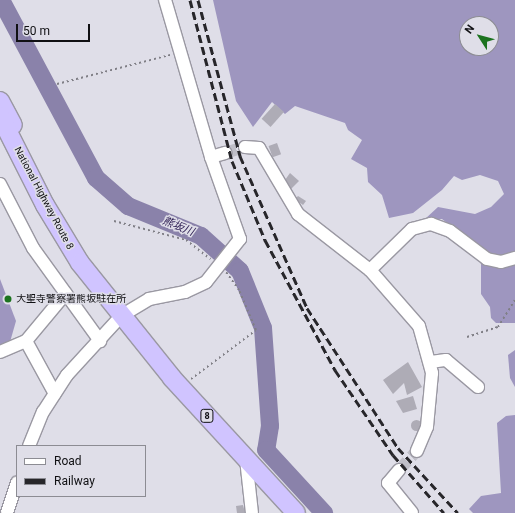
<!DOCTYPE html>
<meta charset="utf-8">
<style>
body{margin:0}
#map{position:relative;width:515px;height:513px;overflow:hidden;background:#dfdee8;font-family:Roboto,"Noto Sans JP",sans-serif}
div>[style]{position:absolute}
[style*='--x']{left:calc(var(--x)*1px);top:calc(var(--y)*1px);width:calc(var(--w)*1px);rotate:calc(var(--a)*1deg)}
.forest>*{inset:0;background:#9e96bf}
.river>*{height:18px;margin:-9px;padding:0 9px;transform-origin:9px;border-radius:9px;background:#8a82aa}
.building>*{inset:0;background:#aeacb6;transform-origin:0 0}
.round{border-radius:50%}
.minor-tunnel>*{height:12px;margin-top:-6px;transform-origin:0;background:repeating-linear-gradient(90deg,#c0bfc8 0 12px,transparent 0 18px)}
.path>*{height:2px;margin-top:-1px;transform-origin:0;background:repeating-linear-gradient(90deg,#807f86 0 2px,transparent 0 5px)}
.roads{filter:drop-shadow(1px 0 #9a98a2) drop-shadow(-1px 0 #9a98a2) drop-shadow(0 1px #9a98a2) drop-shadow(0 -1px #9a98a2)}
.minor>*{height:12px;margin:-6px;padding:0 6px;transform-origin:6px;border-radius:6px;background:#fff}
.highway>*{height:18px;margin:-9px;padding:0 9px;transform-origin:9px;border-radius:9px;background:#d0c4ff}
.rail>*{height:3px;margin-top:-1.5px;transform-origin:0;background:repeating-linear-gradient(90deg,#27262a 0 8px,transparent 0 12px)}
.dots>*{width:11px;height:11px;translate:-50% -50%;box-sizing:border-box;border:2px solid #dfdee8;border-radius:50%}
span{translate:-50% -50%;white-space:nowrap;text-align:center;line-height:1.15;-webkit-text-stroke:3px #dfdee8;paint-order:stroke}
.shield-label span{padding:1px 3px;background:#dfdee8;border:1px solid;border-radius:3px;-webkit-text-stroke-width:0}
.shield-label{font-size:9px;color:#101013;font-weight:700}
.street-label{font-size:10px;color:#101013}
.poi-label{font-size:10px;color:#101013}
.left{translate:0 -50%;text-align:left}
.water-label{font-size:11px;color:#312256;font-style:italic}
.legend{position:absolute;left:16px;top:445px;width:130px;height:52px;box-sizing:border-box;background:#dfdee8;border:1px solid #8c8c93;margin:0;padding:5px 7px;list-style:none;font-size:12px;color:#101013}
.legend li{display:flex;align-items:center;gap:8px;height:20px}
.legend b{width:20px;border:1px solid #8c8c93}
.north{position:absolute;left:459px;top:16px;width:40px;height:40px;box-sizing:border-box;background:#dfdee8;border:1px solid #8c8c93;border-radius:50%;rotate:306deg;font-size:11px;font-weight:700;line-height:16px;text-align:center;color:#101013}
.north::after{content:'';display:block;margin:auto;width:14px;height:18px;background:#1c731f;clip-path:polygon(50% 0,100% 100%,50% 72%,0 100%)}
.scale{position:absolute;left:16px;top:24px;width:74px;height:18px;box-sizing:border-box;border:2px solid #101013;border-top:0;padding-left:5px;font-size:12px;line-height:14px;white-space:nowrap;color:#101013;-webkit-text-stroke:3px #dfdee8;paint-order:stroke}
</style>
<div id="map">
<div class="forest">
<div style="clip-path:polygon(evenodd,213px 0,515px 0,515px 323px,496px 323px,491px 318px,490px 307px,481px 294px,481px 264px,469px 240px,442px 219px,425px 219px,438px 207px,475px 214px,491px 207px,504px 194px,498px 181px,480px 175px,462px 180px,454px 176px,442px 190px,413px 213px,389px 218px,382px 195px,368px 182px,367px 168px,351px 159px,362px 140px,348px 130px,345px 123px,295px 106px,285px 114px,272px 102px,253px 127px,236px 101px,213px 0,467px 24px,491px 24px,491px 48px,467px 48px,467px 24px)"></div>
<div style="clip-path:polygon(0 279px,16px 321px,10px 342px,0 346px)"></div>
<div style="clip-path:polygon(515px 350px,515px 387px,510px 378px,508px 355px)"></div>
<div style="clip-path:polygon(515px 415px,515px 513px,473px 513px,469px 509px,481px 496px,501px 493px,497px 423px,506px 416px)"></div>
</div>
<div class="river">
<div style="--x:1;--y:0;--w:202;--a:61.9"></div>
<div style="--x:96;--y:178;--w:43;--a:41.2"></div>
<div style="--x:128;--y:206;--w:79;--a:22.3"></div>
<div style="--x:201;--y:236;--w:52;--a:41.9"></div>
<div style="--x:240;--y:271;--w:61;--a:68"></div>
<div style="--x:263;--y:328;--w:98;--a:85.9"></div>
<div style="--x:270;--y:426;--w:24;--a:99"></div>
<div style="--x:266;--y:450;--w:86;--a:47.4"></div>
</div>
<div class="building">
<div style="left:275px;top:104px;width:12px;height:20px;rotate:42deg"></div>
<div style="left:277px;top:143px;width:12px;height:9px;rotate:70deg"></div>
<div style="clip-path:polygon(290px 173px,299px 181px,291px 189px,285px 180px)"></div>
<div style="clip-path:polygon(298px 196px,306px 201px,303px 205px,295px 199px)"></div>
<div style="clip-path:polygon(408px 362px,422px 387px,407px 395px,404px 383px,393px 394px,383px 380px)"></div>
<div style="clip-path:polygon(413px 396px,417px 409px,403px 413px,396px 401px)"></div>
<div class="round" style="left:410.5px;top:419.5px;width:11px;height:11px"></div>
<div style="clip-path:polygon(243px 505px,245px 513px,237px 513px,236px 506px)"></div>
</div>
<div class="minor-tunnel">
<div style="--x:225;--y:153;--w:21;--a:-17"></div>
<div style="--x:399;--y:470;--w:26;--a:-47"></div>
</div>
<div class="path">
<div style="--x:57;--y:84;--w:117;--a:-14.4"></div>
<div style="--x:114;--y:221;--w:74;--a:14.8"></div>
<div style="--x:186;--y:240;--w:31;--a:38"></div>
<div style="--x:467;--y:337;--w:33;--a:-18"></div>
<div style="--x:498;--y:327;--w:32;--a:-58"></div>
<div style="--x:191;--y:379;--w:81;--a:-37"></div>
<div style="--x:256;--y:330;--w:43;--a:-113"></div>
<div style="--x:239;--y:290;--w:22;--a:-126"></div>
</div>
<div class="roads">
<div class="minor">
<div style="--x:245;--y:147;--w:14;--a:4"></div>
<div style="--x:259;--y:148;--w:77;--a:59.4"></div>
<div style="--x:298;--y:214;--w:91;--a:37.9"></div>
<div style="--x:370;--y:270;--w:74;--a:48.8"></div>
<div style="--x:419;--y:326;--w:49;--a:74.5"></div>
<div style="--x:432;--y:373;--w:54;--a:95.3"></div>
<div style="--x:427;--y:427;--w:26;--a:113"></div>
<div style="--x:211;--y:157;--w:15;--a:-16"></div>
<div style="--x:0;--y:184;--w:72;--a:62.7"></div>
<div style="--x:33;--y:248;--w:115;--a:54.2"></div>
<div style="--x:370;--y:270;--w:59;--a:-44.3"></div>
<div style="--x:412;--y:229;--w:20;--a:-15"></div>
<div style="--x:431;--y:224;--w:20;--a:20"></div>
<div style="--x:450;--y:231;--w:46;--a:37.1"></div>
<div style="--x:487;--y:259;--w:14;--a:12"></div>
<div style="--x:501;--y:262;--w:15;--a:-16"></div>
<div style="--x:26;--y:341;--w:60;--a:61.3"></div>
<div style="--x:0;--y:352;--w:28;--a:-23"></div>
<div style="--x:26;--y:341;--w:62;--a:-50.2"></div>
<div style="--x:431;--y:362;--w:15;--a:-8"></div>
<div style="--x:446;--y:360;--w:42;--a:40.2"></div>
<div style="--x:29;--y:446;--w:37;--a:-68"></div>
<div style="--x:43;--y:412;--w:44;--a:-57"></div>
<div style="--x:67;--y:375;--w:80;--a:-47.5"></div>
<div style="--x:121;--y:316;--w:33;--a:-31"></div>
<div style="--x:149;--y:299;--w:37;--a:-11"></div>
<div style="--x:185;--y:292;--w:23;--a:-25"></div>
<div style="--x:206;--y:282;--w:55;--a:-51.7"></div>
<div style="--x:240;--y:239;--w:87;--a:-109.5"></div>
<div style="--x:211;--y:157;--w:164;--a:-106.3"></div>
<div style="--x:246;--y:459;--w:54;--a:83.7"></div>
<div style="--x:399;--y:470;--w:17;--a:130"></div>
<div style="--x:388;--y:483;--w:38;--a:51"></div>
<div style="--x:7;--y:513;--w:32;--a:-72"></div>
</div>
<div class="highway">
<div style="--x:0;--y:101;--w:27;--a:62"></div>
<div style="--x:0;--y:116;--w:100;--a:63.2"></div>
<div style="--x:45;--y:205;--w:68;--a:58.9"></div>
<div style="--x:80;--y:263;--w:147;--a:51.3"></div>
<div style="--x:172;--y:378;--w:183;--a:47.4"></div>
</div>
</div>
<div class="rail">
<div style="--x:190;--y:0;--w:166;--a:75.4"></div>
<div style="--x:232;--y:161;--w:86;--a:67.3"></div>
<div style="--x:265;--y:240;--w:148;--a:61.7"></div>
<div style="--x:335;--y:370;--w:103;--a:55.7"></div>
<div style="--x:393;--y:455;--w:77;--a:48.7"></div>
<div style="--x:198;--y:0;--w:162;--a:74.9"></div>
<div style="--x:240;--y:156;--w:166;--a:66.2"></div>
<div style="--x:307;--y:308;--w:167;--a:57"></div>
<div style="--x:398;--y:448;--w:88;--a:47.3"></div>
</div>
<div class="dots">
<div style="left:8px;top:299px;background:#1c731f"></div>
</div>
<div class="shield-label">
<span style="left:207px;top:416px">8</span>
</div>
<div class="street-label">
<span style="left:44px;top:198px;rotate:62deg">National Highway Route 8</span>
</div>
<div class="poi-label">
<span class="left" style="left:16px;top:299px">大聖寺警察署熊坂駐在所</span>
</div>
<div class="water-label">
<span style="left:178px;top:227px;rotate:22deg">熊坂川</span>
</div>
<ul class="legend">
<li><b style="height:5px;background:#fff"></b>Road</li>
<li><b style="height:5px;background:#27262a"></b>Railway</li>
</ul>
<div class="north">N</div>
<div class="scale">50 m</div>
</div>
